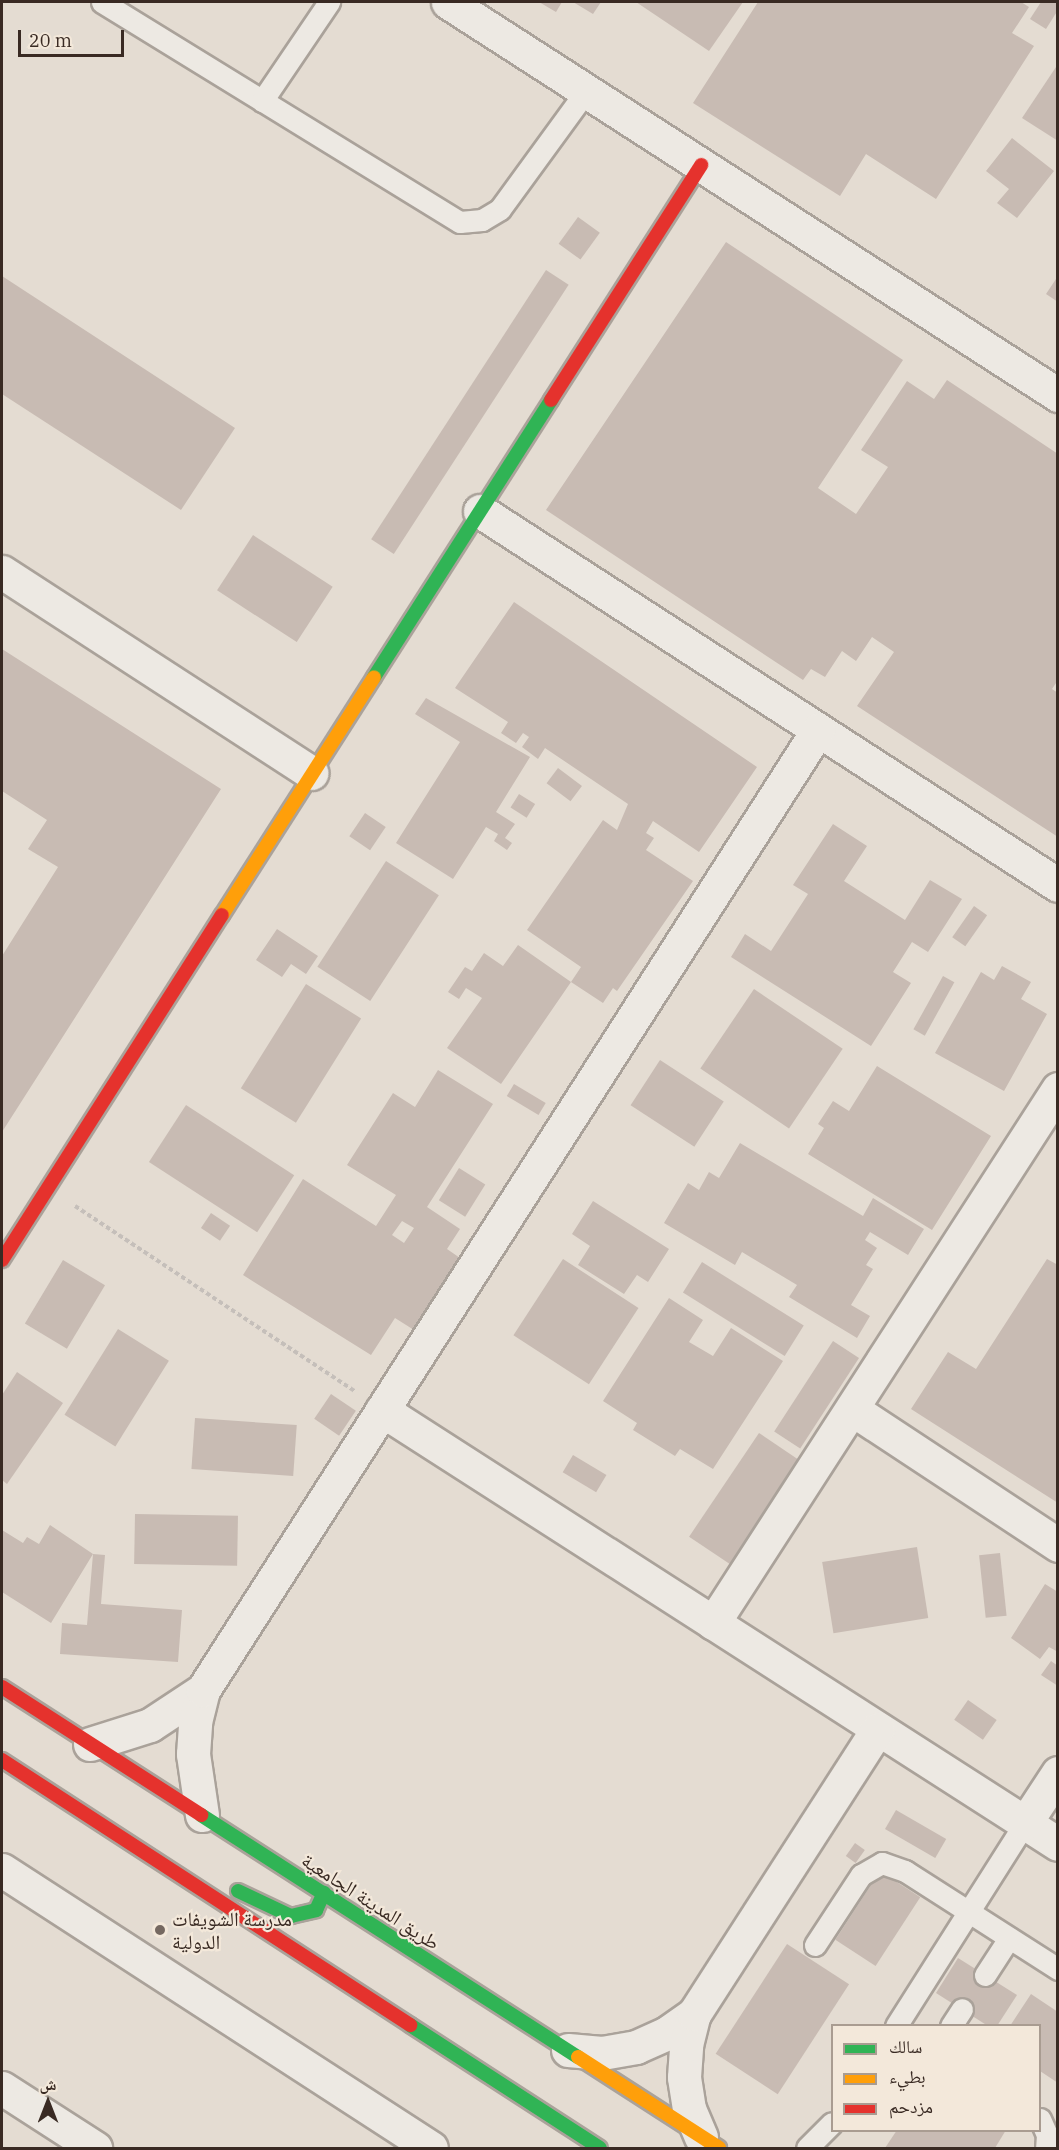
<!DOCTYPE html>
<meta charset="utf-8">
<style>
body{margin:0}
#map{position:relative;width:1059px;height:2150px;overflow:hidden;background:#e4dcd2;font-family:"IBM Plex Serif","Noto Naskh Arabic",serif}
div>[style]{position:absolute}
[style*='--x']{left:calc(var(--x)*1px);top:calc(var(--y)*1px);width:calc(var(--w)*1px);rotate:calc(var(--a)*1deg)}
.building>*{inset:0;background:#c8bbb3;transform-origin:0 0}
.path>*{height:4px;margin-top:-2px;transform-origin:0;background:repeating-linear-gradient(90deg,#c5bfba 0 4.5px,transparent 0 7.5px)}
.roads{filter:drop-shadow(2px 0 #aaa29a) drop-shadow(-2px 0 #aaa29a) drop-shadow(0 2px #aaa29a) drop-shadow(0 -2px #aaa29a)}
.lane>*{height:21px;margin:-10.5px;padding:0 10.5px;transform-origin:10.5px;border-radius:10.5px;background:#ede9e3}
.street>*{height:33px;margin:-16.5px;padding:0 16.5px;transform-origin:16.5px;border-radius:16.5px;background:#ede9e3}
.fast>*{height:14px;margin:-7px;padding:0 7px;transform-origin:7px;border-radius:7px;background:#30b455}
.slow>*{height:14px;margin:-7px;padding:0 7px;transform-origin:7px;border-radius:7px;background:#ff9f0a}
.jam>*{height:14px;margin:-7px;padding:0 7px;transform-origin:7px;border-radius:7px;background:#e5322d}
.dots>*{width:16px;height:16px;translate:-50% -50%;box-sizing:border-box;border:3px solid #f3e8da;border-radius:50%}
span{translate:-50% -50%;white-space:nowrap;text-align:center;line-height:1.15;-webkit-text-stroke:4.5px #f3e8da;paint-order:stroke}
.street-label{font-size:20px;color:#392a23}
.poi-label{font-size:20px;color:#392a23}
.left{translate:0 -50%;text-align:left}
.frame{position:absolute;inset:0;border:3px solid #392a23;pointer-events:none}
.legend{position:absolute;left:831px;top:2024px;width:210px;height:108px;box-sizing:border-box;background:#f3e8da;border:2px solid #a99c91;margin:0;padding:8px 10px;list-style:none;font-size:18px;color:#392a23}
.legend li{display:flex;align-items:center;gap:12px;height:30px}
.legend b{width:30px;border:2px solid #a99c91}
.north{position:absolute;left:18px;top:2072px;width:60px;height:60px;-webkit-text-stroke:4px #f3e8da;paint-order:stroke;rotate:0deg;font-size:16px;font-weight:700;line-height:24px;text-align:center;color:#392a23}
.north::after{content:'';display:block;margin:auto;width:21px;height:27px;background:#392a23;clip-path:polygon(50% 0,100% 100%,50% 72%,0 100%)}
.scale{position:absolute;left:18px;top:30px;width:106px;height:27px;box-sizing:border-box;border:3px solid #392a23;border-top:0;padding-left:8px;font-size:18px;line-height:21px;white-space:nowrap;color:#392a23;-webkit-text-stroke:4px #f3e8da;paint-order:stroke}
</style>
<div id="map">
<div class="building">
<div style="clip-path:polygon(539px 2px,562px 2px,556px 12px)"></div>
<div style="clip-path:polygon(573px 2px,601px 2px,593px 14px)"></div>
<div style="clip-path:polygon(636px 2px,743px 2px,709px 51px)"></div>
<div style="clip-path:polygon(758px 2px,1021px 2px,1029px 7px,1012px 33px,1034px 46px,936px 199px,866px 154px,840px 196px,693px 103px)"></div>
<div style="clip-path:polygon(1041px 2px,1058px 2px,1058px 10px,1046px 29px,1030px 19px)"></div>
<div style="clip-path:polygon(1058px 64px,1058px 141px,1022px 118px)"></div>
<div style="clip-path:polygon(1012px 138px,1054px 171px,1017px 218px,997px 203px,1009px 189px,986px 171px)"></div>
<div style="left:578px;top:217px;width:27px;height:33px;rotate:36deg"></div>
<div style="clip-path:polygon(726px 242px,903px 360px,818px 488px,856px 514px,888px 467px,861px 450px,907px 381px,934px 399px,947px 380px,1058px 454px,1058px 680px,1052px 689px,1058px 693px,1058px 837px,857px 706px,894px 652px,872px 637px,856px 661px,842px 651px,825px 677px,811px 669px,803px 680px,546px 510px)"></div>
<div style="left:546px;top:270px;width:27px;height:321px;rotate:33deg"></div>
<div style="clip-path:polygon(2px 276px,235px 428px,181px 510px,2px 394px)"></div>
<div style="clip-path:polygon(1058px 276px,1058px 302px,1046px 294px)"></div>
<div style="left:253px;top:535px;width:95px;height:66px;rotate:33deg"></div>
<div style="clip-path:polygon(514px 602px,757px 767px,699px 852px,653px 821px,646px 833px,654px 838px,646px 850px,693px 881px,617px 991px,613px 988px,603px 1003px,571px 982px,581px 967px,527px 930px,603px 820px,617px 830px,628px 804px,545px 748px,538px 759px,522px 747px,529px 737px,523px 733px,516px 743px,501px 733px,508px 722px,455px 688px)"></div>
<div style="clip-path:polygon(2px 649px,221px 789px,2px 1132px,2px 956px,58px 867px,28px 849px,47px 820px,2px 791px)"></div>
<div style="clip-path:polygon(426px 698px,530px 757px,496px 812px,515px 824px,505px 838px,512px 843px,507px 850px,494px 841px,498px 834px,486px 827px,453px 879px,396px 843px,460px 742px,415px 714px)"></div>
<div style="left:558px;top:768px;width:30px;height:19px;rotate:37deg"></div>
<div style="left:519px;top:794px;width:19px;height:16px;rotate:32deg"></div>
<div style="left:365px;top:813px;width:25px;height:28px;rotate:34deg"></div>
<div style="clip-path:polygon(833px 824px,867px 846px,844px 881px,905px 920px,930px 880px,962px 899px,928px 952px,912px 942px,893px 972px,911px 983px,871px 1046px,731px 957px,745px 934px,771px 951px,808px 894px,793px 885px)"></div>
<div style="left:386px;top:861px;width:63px;height:126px;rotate:33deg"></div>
<div style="left:974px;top:906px;width:16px;height:38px;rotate:35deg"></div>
<div style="clip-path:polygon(277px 929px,318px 956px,306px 974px,291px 964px,282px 977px,256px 960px)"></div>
<div style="clip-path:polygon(518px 945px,571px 982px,501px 1084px,447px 1048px,482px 998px,466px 988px,459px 999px,448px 992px,465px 967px,472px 971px,484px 953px,503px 966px)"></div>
<div style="clip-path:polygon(1002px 966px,1031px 982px,1021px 999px,1047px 1014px,1004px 1091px,935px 1053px,981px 972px,994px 980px)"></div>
<div style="left:943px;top:976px;width:13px;height:61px;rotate:29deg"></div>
<div style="left:306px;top:984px;width:65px;height:123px;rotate:32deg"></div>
<div style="left:754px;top:989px;width:107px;height:96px;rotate:34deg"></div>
<div style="left:660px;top:1060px;width:76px;height:54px;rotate:33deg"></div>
<div style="clip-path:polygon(877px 1066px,991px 1136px,932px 1230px,808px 1154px,824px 1128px,818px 1124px,833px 1101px,849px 1111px)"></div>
<div style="clip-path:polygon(evenodd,438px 1070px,493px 1104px,427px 1207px,460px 1229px,447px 1249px,460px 1258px,414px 1330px,395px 1318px,371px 1355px,243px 1275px,303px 1179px,376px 1226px,396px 1195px,347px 1165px,393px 1093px,415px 1107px,438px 1070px,402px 1221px,414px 1228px,404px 1243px,392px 1235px,402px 1221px)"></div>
<div style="left:514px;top:1084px;width:37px;height:14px;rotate:31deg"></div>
<div style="left:186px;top:1105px;width:129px;height:68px;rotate:33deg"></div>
<div style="clip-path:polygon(740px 1143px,863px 1216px,873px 1198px,924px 1229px,908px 1255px,870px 1232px,865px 1240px,877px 1248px,866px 1265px,873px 1269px,851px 1305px,870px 1316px,857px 1338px,789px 1297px,797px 1285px,742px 1252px,735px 1265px,664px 1223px,688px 1183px,699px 1190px,709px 1172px,719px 1178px)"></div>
<div style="left:459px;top:1168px;width:31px;height:38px;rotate:32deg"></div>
<div style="clip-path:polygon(593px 1201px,669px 1249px,648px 1282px,637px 1275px,624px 1294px,578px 1265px,590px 1246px,572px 1234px)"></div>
<div style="left:211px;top:1213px;width:23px;height:18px;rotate:34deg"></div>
<div style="left:563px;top:1259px;width:90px;height:91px;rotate:33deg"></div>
<div style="clip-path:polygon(1047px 1259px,1058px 1265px,1058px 1503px,911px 1409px,948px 1352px,976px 1369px)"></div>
<div style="left:63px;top:1260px;width:49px;height:74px;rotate:31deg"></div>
<div style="left:702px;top:1262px;width:120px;height:36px;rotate:32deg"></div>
<div style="clip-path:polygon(669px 1298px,703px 1320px,689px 1342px,713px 1356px,731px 1328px,783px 1361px,713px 1469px,680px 1449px,675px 1456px,633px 1430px,637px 1423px,603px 1401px)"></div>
<div style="left:118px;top:1329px;width:60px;height:101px;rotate:32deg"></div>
<div style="left:833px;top:1341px;width:31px;height:108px;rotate:33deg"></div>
<div style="clip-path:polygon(17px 1372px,63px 1403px,7px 1484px,2px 1480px,2px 1395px)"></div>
<div style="left:331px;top:1394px;width:30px;height:30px;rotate:34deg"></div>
<div style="left:195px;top:1418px;width:102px;height:51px;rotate:4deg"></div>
<div style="left:759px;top:1433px;width:50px;height:125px;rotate:34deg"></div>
<div style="left:573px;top:1455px;width:39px;height:20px;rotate:31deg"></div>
<div style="left:135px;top:1514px;width:103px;height:50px;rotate:1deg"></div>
<div style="clip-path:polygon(50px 1525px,93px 1554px,51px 1623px,2px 1592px,2px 1530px,23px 1543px,27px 1537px,39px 1544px)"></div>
<div style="left:917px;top:1547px;width:72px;height:96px;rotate:81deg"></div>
<div style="left:1000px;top:1553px;width:63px;height:21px;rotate:84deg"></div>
<div style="clip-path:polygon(93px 1554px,105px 1555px,101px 1604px,182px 1610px,178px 1662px,60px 1654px,62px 1623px,87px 1625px)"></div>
<div style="clip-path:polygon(1045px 1584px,1058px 1592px,1058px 1652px,1049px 1647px,1040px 1659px,1011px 1638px)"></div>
<div style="clip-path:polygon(1051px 1661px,1058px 1666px,1058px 1686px,1041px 1675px)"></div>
<div style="left:968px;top:1700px;width:35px;height:24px;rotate:35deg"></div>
<div style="left:896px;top:1810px;width:58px;height:22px;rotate:30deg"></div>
<div style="left:855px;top:1843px;width:12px;height:16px;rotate:35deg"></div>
<div style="left:880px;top:1871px;width:48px;height:82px;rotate:33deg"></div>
<div style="left:787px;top:1944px;width:74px;height:131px;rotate:33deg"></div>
<div style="clip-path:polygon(958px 1958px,1017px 1995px,997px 2026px,988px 2026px,936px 1993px)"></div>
<div style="clip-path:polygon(1031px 1994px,1058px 2012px,1058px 2083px,1040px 2071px,1040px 2026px,1010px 2026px)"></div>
<div style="clip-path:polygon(897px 2130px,1006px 2130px,995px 2148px,885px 2148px)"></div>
</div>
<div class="path">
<div style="--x:75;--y:1206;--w:335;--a:33.5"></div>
</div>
<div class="roads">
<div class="lane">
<div style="--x:102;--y:2;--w:420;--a:31.6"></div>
<div style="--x:460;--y:222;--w:22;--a:-5"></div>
<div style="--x:482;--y:220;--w:21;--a:-31"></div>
<div style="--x:500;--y:209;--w:146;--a:-53.9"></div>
<div style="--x:262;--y:101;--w:120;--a:-55.9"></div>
<div style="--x:815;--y:1945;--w:84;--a:-56.7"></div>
<div style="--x:861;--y:1875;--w:24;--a:-30"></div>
<div style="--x:882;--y:1863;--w:24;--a:19"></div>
<div style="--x:905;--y:1871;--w:182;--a:32.6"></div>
<div style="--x:985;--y:1975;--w:44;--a:-57"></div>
<div style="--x:896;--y:2026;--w:241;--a:-57.6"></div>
<div style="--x:951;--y:2026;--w:20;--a:-57"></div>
<div style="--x:1040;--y:2119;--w:17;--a:66"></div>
<div style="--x:1047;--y:2135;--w:13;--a:94"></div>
<div style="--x:807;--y:2148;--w:35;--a:-45"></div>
</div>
<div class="street">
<div style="--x:448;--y:2;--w:726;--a:32.79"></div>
<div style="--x:480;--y:511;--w:688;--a:32.91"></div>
<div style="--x:2;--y:572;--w:369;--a:33"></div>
<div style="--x:852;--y:1409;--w:247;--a:33.4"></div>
<div style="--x:382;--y:1410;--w:803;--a:32.7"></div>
<div style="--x:713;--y:1623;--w:636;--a:-57.13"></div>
<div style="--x:90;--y:1744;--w:63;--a:-17.6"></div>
<div style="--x:150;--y:1725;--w:64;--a:-33.4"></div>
<div style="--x:202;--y:1815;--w:62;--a:-98.4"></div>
<div style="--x:193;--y:1754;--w:32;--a:-86"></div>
<div style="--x:195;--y:1722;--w:33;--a:-76"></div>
<div style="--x:203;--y:1690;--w:1140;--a:-57.36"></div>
<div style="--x:1025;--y:1823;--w:60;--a:-56.6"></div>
<div style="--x:2;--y:1870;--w:511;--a:32.94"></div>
<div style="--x:568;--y:2050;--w:34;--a:5"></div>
<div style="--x:602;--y:2053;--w:35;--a:-10"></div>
<div style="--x:636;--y:2047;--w:34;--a:-24"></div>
<div style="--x:667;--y:2033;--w:33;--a:-35"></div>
<div style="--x:2;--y:2088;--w:111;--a:32.8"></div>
<div style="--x:701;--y:2137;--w:30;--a:-113"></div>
<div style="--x:689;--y:2109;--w:32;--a:-99"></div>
<div style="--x:684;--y:2077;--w:32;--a:-86"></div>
<div style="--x:686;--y:2045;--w:32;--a:-76"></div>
<div style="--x:694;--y:2014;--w:339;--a:-57.2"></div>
</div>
<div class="fast">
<div style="--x:374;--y:677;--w:329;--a:-57.4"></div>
<div style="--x:201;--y:1815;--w:448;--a:32.7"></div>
<div style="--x:238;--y:1891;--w:59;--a:25.3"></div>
<div style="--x:291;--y:1916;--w:26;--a:-13"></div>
<div style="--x:316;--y:1910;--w:19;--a:-65"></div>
<div style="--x:410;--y:2025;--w:226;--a:32.9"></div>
</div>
<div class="slow">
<div style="--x:222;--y:915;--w:282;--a:-57.4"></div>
<div style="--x:578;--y:2057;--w:168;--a:32.8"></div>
</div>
<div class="jam">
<div style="--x:551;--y:400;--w:279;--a:-57.4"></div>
<div style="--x:2;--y:1260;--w:409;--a:-57.5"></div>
<div style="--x:2;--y:1687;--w:237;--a:32.7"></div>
<div style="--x:2;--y:1760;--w:487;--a:33"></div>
</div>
</div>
<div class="dots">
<div style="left:160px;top:1930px;background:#756860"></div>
</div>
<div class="street-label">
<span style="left:371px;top:1901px;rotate:33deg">طريق المدينة الجامعية</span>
</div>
<div class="poi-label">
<span class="left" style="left:172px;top:1930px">مدرسة الشويفات<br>الدولية</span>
</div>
<div class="frame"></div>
<ul class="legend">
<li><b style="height:8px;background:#30b455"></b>سالك</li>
<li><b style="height:8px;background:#ff9f0a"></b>بطيء</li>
<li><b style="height:8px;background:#e5322d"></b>مزدحم</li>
</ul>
<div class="north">ش</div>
<div class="scale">20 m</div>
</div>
